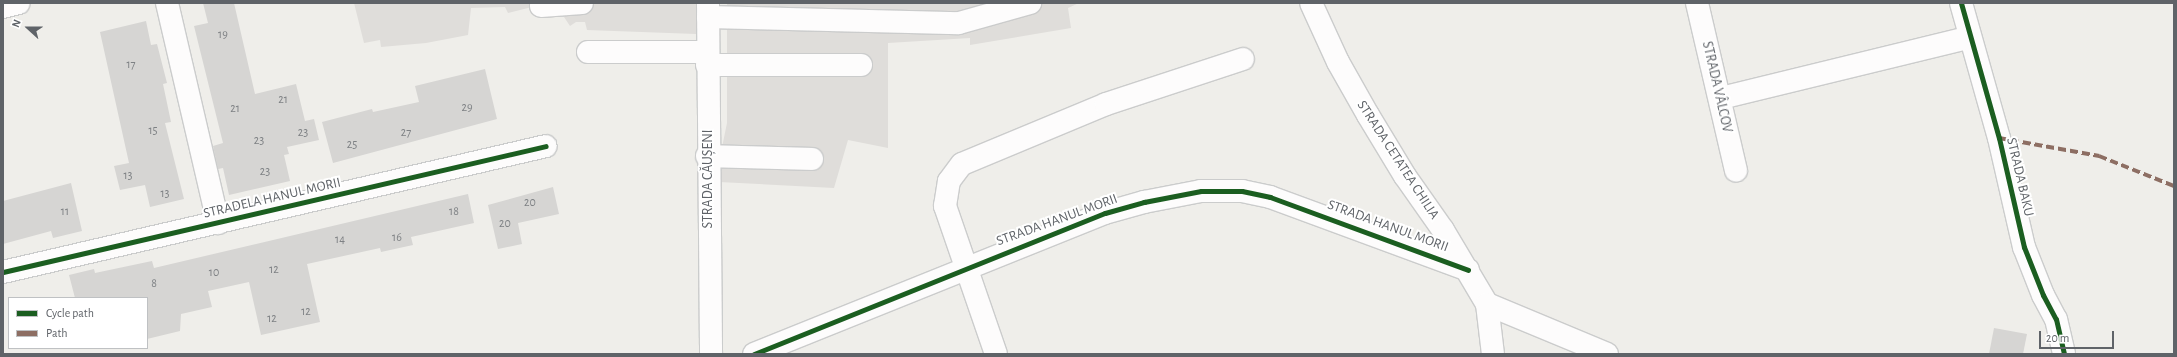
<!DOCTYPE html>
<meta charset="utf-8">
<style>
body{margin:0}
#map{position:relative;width:2177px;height:357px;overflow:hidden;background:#efeeea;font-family:"Alegreya Sans",sans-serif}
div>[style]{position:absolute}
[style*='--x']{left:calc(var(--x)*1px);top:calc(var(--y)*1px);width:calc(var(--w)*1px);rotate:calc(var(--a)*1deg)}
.industrial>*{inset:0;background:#dfddda}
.building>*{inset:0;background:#d6d5d3}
.roads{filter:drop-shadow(1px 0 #cbcccc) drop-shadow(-1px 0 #cbcccc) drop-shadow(0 1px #cbcccc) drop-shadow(0 -1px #cbcccc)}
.minor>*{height:22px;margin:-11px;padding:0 11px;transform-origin:11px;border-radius:11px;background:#fdfcfc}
.quiet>*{height:4px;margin-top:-2px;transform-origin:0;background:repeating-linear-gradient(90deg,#8d6e63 0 8px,transparent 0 12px)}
.cycleway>*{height:5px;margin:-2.5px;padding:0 2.5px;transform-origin:2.5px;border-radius:2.5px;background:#1b5e20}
span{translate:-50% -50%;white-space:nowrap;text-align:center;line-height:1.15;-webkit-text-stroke:4px #fff;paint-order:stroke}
.number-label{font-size:12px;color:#7e8184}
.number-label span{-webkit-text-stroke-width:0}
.street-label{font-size:14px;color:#5f6368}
.frame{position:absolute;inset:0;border:4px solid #5f6368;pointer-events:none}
.legend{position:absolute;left:8px;top:297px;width:140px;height:52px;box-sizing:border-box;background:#fff;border:1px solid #bfc1c3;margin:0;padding:5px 7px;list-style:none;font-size:12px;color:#5f6368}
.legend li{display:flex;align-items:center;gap:8px;height:20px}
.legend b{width:20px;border:1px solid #bfc1c3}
.north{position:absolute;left:8px;top:8px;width:40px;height:40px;-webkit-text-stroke:3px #fff;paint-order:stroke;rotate:291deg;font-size:11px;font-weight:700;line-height:16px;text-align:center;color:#5f6368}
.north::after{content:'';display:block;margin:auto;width:14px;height:18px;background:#5f6368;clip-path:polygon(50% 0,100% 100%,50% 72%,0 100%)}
.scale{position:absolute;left:2039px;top:331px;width:75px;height:18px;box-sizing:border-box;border:2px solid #5f6368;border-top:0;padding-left:5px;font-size:12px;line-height:14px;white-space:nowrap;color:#5f6368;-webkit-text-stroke:3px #fff;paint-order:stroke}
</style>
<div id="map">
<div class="industrial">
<div style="clip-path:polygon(354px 3px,698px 3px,696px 34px,587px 30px,585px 22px,576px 22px,570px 26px,564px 17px,577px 6px,532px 7px,508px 13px,505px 7px,471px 8px,468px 35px,426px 43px,381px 47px,380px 40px,364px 43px)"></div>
<div style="clip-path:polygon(727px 3px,1079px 3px,1068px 8px,1071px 28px,970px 45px,970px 38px,888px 43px,888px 148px,848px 140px,834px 188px,719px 182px,720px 157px,727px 123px)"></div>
</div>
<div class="building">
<div style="clip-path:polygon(203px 3px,234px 3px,255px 94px,296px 84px,305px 121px,314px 119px,319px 140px,287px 147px,289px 154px,284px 155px,290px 181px,229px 195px,223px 168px,218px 169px,213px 146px,223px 143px,194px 26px,208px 23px)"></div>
<div style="clip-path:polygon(146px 21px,151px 45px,157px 44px,167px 83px,163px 84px,171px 122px,165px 123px,184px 199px,150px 207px,145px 185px,120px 190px,114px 166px,129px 163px,100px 32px)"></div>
<div style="clip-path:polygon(485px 69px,497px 119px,333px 163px,322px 122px,372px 109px,373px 112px,419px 102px,415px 86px)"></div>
<div style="clip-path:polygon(71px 183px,82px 231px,53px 238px,51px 231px,3px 244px,3px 201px)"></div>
<div style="clip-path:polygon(553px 187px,559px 214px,518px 223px,522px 244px,498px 249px,488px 205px)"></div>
<div style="clip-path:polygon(468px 194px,474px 223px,411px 237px,413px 245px,381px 252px,380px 248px,307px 264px,320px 322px,261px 335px,249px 282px,208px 291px,212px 307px,181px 314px,180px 331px,147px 339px,147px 298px,75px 298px,69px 275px,94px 269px,95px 273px,152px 261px,154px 268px)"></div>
<div style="clip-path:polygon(1994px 328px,2027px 334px,2023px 354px,1989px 354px)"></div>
</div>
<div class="roads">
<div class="minor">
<div style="--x:167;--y:3;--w:226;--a:76.9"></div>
<div style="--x:708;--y:3;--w:351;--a:89.5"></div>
<div style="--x:1311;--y:3;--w:65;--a:65.4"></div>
<div style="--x:1338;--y:62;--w:61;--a:60.5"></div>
<div style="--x:1368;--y:115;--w:71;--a:58.8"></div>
<div style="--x:1405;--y:176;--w:66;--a:54.9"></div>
<div style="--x:1443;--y:230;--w:86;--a:59.3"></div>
<div style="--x:1487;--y:304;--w:130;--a:22.6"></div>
<div style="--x:1697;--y:3;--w:172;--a:76.9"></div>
<div style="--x:1961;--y:3;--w:140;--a:74.3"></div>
<div style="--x:1999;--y:138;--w:112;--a:77.1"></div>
<div style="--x:2024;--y:247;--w:52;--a:68.4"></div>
<div style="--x:2043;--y:295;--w:27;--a:62"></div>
<div style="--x:2056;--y:319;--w:36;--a:77"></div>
<div style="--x:541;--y:6;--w:41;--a:-4.2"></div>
<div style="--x:3;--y:7;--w:16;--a:-14"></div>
<div style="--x:708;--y:17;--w:251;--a:1.4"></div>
<div style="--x:959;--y:23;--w:74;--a:-15.7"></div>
<div style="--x:588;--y:52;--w:120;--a:0"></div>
<div style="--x:707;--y:65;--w:154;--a:0"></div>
<div style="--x:1721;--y:98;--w:254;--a:-13.7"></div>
<div style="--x:707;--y:156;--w:105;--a:1.6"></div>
<div style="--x:3;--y:272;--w:557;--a:-13.06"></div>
<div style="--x:1487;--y:304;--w:50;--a:83.2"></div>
<div style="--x:754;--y:354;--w:378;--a:-21.9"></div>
<div style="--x:1105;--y:213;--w:41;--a:-15.8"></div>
<div style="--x:1144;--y:202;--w:58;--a:-10.9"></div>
<div style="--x:1201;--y:191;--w:41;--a:0"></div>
<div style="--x:1242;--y:191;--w:29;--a:12"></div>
<div style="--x:1270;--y:197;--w:211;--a:20.2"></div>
<div style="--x:996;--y:354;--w:157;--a:-109"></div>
<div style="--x:945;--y:206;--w:25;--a:-81"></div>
<div style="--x:949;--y:181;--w:21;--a:-53"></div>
<div style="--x:962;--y:164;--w:156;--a:-22.6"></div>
<div style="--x:1106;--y:104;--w:144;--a:-18.2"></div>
</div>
</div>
<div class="quiet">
<div style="--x:1999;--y:138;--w:102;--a:10.2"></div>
<div style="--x:2099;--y:156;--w:81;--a:21.8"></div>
</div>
<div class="cycleway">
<div style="--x:1961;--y:3;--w:140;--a:74.3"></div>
<div style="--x:1999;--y:138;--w:112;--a:77.1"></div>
<div style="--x:2024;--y:247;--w:52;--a:68.4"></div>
<div style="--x:2043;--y:295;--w:27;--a:62"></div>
<div style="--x:2056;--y:319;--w:36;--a:77"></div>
<div style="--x:3;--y:272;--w:557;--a:-13.06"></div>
<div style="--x:754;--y:354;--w:378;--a:-21.9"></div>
<div style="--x:1105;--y:213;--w:41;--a:-15.8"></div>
<div style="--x:1144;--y:202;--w:58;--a:-10.9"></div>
<div style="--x:1201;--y:191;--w:41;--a:0"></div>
<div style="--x:1242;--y:191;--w:29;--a:12"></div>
<div style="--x:1270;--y:197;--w:211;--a:20.2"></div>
</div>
<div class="number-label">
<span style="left:223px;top:35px">19</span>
<span style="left:131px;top:65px">17</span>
<span style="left:283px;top:100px">21</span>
<span style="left:467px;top:108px">29</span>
<span style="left:235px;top:109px">21</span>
<span style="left:153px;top:131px">15</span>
<span style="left:303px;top:133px">23</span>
<span style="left:406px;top:133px">27</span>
<span style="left:259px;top:141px">23</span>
<span style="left:352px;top:145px">25</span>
<span style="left:265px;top:172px">23</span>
<span style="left:128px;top:176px">13</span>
<span style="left:165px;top:194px">13</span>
<span style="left:530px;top:203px">20</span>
<span style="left:65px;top:212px">11</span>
<span style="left:454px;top:212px">18</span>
<span style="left:505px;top:224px">20</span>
<span style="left:397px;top:238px">16</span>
<span style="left:340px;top:240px">14</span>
<span style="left:274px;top:270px">12</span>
<span style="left:214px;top:273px">10</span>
<span style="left:154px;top:284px">8</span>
<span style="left:306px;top:312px">12</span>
<span style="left:272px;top:319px">12</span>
</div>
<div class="street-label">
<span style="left:1717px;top:87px;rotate:77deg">STRADA VÂLCOV</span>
<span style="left:1398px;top:160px;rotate:57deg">STRADA CETATEA CHILIA</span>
<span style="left:2020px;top:177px;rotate:77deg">STRADA BAKU</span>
<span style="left:708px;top:179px;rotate:-90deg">STRADA CĂUȘENI</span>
<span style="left:272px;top:198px;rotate:-13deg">STRADELA HANUL MORII</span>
<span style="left:1057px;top:220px;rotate:-20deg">STRADA HANUL MORII</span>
<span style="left:1388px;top:226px;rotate:20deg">STRADA HANUL MORII</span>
</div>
<div class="frame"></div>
<ul class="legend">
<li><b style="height:5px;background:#1b5e20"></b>Cycle path</li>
<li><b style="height:5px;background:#8d6e63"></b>Path</li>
</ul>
<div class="north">N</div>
<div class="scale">20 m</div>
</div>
